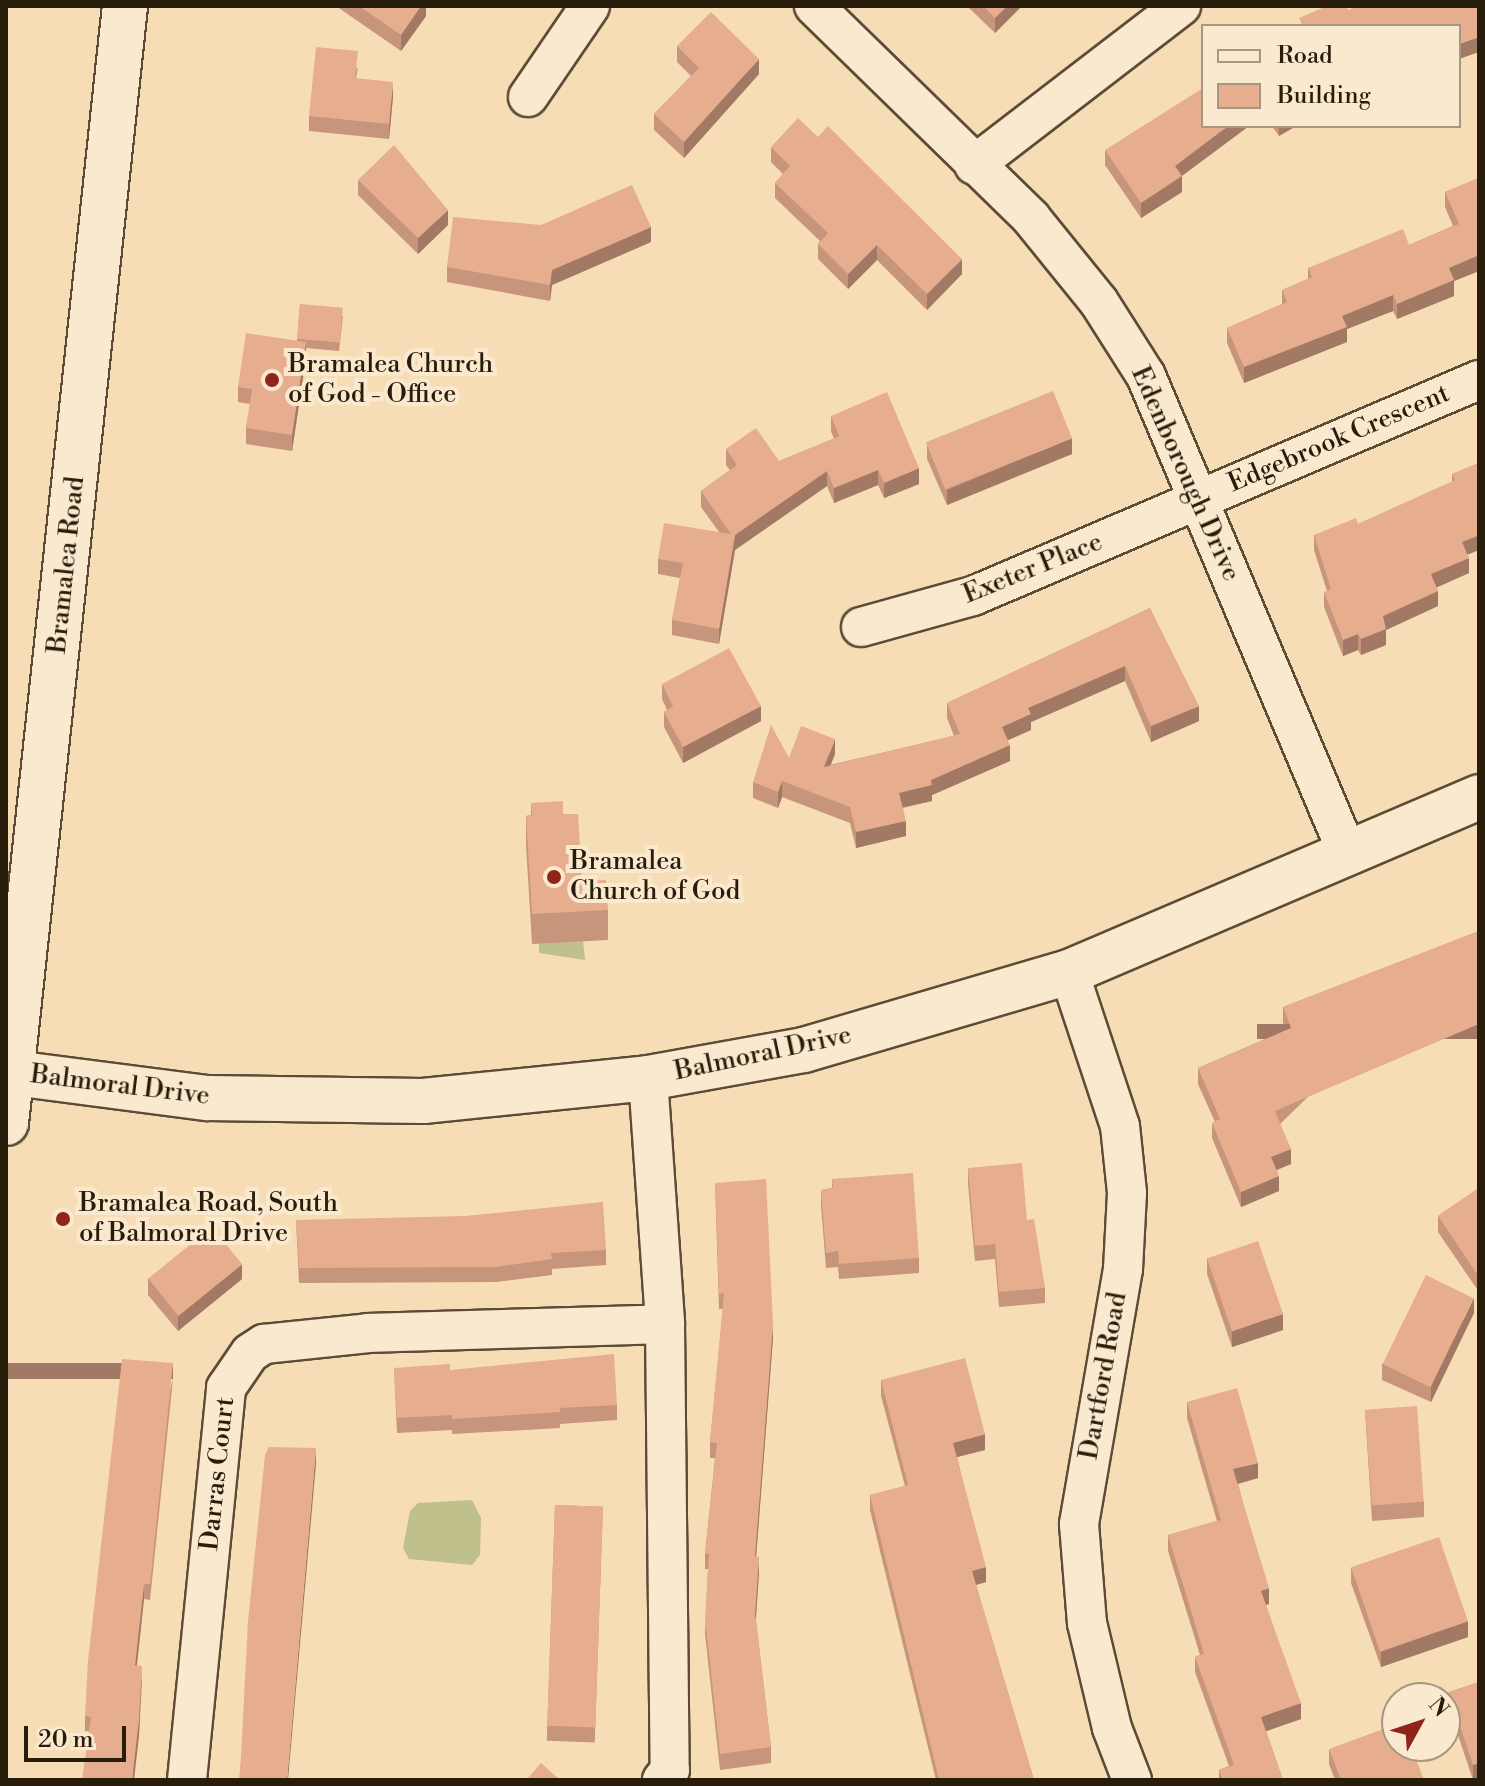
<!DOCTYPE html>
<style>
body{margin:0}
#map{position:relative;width:1485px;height:1786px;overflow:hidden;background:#f7ddb5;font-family:"Libre Bodoni",serif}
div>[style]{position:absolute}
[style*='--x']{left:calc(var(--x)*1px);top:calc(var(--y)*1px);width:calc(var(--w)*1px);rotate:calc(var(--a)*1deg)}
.green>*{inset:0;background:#bfc08b}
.roads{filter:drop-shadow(2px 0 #5c4c36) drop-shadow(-2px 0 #5c4c36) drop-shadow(0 2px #5c4c36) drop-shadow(0 -2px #5c4c36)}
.minor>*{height:38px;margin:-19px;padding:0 19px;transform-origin:19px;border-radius:19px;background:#fae9cf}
.tertiary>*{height:44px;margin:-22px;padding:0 22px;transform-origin:22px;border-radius:22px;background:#fae9cf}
.secondary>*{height:44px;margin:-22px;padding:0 22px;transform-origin:22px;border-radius:22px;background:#fae9cf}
.wall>*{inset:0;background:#c6957b;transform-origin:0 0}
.shaded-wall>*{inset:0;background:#a17964;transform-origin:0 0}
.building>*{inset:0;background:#e6ad8f;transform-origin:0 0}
.dots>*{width:22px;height:22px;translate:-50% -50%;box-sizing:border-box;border:4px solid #fae9cf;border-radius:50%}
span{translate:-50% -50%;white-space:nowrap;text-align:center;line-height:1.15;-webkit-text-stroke:8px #fae9cf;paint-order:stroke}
.poi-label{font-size:26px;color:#281c0b}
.left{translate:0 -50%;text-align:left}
.street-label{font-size:26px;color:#281c0b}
.frame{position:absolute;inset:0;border:8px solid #281c0b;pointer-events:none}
.legend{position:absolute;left:1201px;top:24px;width:260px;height:104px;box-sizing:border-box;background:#fae9cf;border:2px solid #a69781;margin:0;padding:10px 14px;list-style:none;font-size:24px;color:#281c0b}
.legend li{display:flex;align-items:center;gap:16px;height:40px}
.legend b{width:40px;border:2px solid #a69781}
.north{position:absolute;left:1381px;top:1682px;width:80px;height:80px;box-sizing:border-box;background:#fae9cf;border:2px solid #a69781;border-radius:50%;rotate:50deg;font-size:22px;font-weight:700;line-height:32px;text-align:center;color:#281c0b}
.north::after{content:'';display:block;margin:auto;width:28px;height:36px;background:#8f2418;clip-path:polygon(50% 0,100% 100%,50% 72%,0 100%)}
.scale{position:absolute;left:24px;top:1726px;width:102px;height:36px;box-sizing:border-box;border:4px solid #281c0b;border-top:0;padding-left:10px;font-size:24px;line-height:28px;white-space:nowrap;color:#281c0b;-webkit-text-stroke:6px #fae9cf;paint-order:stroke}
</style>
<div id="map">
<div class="green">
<div style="clip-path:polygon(583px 941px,585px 960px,539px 953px,539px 943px)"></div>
<div style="clip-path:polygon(472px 1500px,481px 1518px,480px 1555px,472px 1565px,409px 1559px,403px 1548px,410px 1511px,418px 1503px)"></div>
</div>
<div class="roads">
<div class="minor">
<div style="--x:814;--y:6;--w:303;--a:44.3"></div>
<div style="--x:1031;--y:218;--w:108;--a:51"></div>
<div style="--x:1099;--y:302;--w:88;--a:57.6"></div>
<div style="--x:1146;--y:376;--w:517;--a:67.11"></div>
<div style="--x:528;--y:97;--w:110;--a:-55.7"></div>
<div style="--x:974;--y:165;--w:261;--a:-37.5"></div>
<div style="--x:861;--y:627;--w:116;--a:-15.5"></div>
<div style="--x:973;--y:596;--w:550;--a:-23.12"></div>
<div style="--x:1069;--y:972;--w:162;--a:71.7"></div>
<div style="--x:1120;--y:1126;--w:67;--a:84"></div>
<div style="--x:1127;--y:1193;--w:76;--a:93"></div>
<div style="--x:1123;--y:1269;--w:259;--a:99.8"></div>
<div style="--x:1079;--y:1524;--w:99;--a:85.4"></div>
<div style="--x:1087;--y:1623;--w:108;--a:76.6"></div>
<div style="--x:1112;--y:1728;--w:56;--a:69"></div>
<div style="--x:648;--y:1078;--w:247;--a:86"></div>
<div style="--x:665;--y:1324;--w:446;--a:89.4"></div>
<div style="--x:670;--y:1770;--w:13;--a:129"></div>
<div style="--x:187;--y:1780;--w:394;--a:-84.3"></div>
<div style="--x:226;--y:1388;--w:42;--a:-55.6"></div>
<div style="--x:250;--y:1353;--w:17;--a:-33"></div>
<div style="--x:264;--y:1344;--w:105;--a:-6"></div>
<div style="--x:368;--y:1333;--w:297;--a:-1.7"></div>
</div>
<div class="tertiary">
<div style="--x:6;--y:1072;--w:203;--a:7.4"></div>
<div style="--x:207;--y:1098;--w:216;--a:0.8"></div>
<div style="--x:423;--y:1101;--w:226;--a:-5.8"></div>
<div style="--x:648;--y:1078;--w:158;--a:-10.2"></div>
<div style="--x:804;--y:1050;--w:276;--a:-16.4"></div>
<div style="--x:1069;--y:972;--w:446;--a:-23.1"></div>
</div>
<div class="secondary">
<div style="--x:6;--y:1123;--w:1123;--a:-83.92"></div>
</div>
</div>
<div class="wall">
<div style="clip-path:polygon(336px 6px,426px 6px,426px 16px,401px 51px)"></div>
<div style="clip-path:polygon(967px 6px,1022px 6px,995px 33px)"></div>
<div style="clip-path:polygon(677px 46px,759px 74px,684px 158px,654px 130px,654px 114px,691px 76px,677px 62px)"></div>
<div style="clip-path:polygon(358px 67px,356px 78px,393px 97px,389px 139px,309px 131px,309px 116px)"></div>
<div style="clip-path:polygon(1249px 126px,1182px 176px,1182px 192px,1141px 218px,1105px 165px,1105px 150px)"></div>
<div style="clip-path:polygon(1272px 126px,1296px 126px,1279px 136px)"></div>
<div style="clip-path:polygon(771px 147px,962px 274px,927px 310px,877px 260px,848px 289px,818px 259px,818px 244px,820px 241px,775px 198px,775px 183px,783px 174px,771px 162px)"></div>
<div style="clip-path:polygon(1479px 178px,1479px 271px,1454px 281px,1454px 296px,1397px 319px,1393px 311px,1347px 329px,1347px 342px,1244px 383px,1227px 343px,1227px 328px,1282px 304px,1282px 290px,1308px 279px,1308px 268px,1409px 245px,1453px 226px,1445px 207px,1445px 192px)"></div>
<div style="clip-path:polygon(358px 180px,448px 225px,418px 254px,358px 195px)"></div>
<div style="clip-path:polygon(651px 242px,552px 285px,550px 301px,447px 282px,447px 267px)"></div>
<div style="clip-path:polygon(300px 304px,343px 316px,339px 351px,306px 348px,306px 358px,292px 451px,246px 444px,246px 428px,250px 404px,238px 402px,238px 387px,297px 341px)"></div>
<div style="clip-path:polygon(831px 416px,919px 484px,884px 498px,878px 485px,834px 503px,827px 486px,735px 550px,719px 644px,672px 635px,672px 620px,680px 578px,658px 574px,658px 559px,719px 532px,701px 507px,701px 491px,730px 470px,726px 465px,726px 449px,779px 461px,834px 439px,831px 431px)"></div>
<div style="clip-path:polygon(927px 444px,1072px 454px,947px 505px,927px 459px)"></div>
<div style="clip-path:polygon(1479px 463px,1467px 555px,1469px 573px,1437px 587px,1438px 606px,1386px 630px,1386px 645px,1361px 655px,1358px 650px,1343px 656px,1324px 607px,1324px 592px,1327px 591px,1314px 550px,1314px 535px,1358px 524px,1452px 482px,1452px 474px)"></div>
<div style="clip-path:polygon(1150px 608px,1199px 721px,1151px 742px,1125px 681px,1031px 722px,1031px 730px,1007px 740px,1010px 761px,932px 795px,932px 801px,903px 808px,906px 836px,856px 848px,850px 823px,782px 797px,778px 808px,753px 798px,753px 782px,789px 758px,835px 754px,830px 765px,954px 736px,947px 718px,947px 703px)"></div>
<div style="clip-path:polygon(662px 684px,761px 721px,683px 763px,664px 727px,664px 712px,667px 710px,662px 699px)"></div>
<div style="clip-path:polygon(531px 803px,563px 814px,582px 881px,608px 910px,608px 940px,532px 944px,526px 845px,526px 816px,531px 815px)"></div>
<div style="clip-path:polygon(1479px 931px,1280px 1124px,1291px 1164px,1277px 1170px,1279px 1191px,1241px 1207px,1212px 1138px,1212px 1123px,1215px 1122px,1198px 1084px,1198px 1068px,1286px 1030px,1283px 1023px,1283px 1007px)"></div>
<div style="clip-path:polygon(968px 1168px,1027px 1220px,1045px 1288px,1045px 1303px,999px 1307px,995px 1259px,975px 1261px,968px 1184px)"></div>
<div style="clip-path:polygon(832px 1179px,919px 1258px,919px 1273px,839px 1279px,838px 1267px,826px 1268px,821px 1206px,821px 1190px,832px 1188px)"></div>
<div style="clip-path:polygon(715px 1183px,773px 1338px,756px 1556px,759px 1572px,756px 1620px,771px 1747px,771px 1763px,720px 1770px,705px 1634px,708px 1569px,705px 1569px,705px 1554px,715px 1458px,710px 1458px,710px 1442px,723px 1309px,719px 1309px)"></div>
<div style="clip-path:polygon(1479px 1188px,1479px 1292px,1438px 1232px,1438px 1216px)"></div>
<div style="clip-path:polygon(296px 1220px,606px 1250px,606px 1265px,552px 1269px,552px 1275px,496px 1282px,299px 1283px)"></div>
<div style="clip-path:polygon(1207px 1258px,1283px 1330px,1232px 1347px,1207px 1274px)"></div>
<div style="clip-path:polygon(148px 1279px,242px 1279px,178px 1331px,148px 1295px)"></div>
<div style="clip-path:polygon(1474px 1313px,1431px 1402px,1382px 1380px,1382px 1364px)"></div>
<div style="clip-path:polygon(394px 1368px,450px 1370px,617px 1405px,617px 1420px,560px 1424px,560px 1428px,452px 1434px,452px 1430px,397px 1433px)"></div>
<div style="clip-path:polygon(173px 1379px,150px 1600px,144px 1599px,137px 1666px,142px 1682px,139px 1736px,85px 1731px,85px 1716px)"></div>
<div style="clip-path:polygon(881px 1380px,985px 1450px,957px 1457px,986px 1582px,976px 1585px,1034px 1780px,936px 1780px,870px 1510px,870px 1495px,905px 1486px,881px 1396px)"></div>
<div style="clip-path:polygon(1187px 1402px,1258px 1478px,1238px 1484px,1269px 1604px,1266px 1605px,1301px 1719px,1266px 1731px,1283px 1780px,1219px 1780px,1219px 1770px,1229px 1766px,1195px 1672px,1195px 1657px,1200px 1655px,1168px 1551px,1168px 1535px,1217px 1521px,1187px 1418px)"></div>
<div style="clip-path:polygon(1365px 1410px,1424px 1502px,1424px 1517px,1372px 1521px)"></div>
<div style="left:555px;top:1505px;width:48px;height:236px;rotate:2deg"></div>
<div style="clip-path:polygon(1351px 1568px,1468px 1637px,1381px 1667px,1351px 1583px)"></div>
<div style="clip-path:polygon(1479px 1682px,1475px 1780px,1473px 1780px,1449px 1708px,1449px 1692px)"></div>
<div style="clip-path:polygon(1329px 1749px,1424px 1780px,1335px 1780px,1329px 1764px)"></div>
</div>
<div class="shaded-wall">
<div style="clip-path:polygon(421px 6px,426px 6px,426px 16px,401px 51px,401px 35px)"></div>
<div style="clip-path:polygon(1007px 6px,1022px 6px,995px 33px,995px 18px)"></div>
<div style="clip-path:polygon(1479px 37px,1479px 52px,1459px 59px,1459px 44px)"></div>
<div style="clip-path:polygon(759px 59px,759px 74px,684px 158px,684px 142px)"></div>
<div style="clip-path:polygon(393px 82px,393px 97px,389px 139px,389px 124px)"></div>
<div style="clip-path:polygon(1228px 126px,1249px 126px,1179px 178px,1182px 176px,1182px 192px,1141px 218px,1141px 203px,1175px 166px)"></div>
<div style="clip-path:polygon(1279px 126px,1296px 126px,1279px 136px)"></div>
<div style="clip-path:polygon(448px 210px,448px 225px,418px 254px,418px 238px)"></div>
<div style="clip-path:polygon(651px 227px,651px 242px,552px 285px,550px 301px,550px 285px,552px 270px)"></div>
<div style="clip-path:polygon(877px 245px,877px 260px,848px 289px,848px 274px)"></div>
<div style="clip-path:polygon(1479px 255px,1479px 271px,1454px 281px,1454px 296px,1397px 319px,1397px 304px,1449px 268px)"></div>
<div style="clip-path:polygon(962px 259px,962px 274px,927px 310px,927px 294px)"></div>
<div style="clip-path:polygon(1393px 295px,1393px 311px,1347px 329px,1347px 342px,1244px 383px,1244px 367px,1342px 316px)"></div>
<div style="clip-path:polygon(306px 342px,306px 358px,292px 451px,292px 435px)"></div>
<div style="clip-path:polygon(1072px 438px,1072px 454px,947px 505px,947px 490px)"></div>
<div style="clip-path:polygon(919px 468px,919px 484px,884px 498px,884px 483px)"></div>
<div style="clip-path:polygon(878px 470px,878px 485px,834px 503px,834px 488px)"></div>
<div style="clip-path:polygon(827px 471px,827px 486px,735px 550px,719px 644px,719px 629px,735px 535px)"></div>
<div style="clip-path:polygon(1479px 535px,1479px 550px,1462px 557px,1462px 542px)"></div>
<div style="clip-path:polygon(1469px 558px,1469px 573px,1431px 590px,1431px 574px)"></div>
<div style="clip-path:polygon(1438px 591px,1438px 606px,1386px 630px,1386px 645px,1361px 655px,1361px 639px,1383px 616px)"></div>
<div style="clip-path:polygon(1358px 634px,1358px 650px,1343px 656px,1343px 640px)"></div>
<div style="clip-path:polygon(1125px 666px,1125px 681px,1031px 722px,1031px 730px,1002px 743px,1002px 727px,1028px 708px)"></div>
<div style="clip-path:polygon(761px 706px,761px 721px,683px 763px,683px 747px)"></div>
<div style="clip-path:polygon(1199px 706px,1199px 721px,1151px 742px,1151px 726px)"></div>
<div style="clip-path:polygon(835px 739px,835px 754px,824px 782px,824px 767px)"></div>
<div style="clip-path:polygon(1010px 745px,1010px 761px,932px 795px,932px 801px,899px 808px,899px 793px,931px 780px)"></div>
<div style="clip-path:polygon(782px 781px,782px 797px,778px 808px,778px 792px)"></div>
<div style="clip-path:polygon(906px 821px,906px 836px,856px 848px,856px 832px)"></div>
<div style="left:1479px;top:1024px;width:15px;height:222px;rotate:90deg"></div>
<div style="clip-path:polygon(1291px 1149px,1291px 1164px,1271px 1172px,1271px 1157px)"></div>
<div style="clip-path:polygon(1279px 1176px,1279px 1191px,1241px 1207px,1241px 1192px)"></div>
<div style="clip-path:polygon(242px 1264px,242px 1279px,178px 1331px,178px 1316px)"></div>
<div style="clip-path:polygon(1474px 1298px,1474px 1313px,1431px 1402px,1431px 1387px)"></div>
<div style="clip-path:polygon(1283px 1314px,1283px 1330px,1232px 1347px,1232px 1331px)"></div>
<div style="clip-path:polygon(773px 1323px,773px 1338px,755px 1572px,755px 1556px)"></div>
<div style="left:173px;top:1363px;width:16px;height:222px;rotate:90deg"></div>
<div style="clip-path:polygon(985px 1434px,985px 1450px,953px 1458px,953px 1443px)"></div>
<div style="clip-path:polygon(316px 1448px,316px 1464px,288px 1780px,287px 1780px)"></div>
<div style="clip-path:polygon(1258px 1463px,1258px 1478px,1233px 1485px,1233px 1469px)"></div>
<div style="clip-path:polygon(759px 1557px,759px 1572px,755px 1629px,755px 1614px)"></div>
<div style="clip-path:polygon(986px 1567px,986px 1582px,972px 1586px,972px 1571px)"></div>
<div style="clip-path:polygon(144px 1584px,144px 1599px,135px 1681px,135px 1665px)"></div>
<div style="clip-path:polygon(1269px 1588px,1269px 1604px,1261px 1606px,1261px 1591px)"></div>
<div style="clip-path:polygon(1468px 1621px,1468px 1637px,1381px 1667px,1381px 1652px)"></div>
<div style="clip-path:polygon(142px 1666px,139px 1736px,134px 1780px,132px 1780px)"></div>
<div style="clip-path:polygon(1301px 1703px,1301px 1719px,1261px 1733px,1261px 1717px)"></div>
<div style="clip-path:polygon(1479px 1763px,1479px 1779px,1473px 1780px,1473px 1765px)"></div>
</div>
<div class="building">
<div style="clip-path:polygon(359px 6px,421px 6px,401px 35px)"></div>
<div style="clip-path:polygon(983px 6px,1007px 6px,995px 18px)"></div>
<div style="clip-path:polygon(1327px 6px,1346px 6px,1348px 10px,1359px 6px,1479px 6px,1479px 37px,1459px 44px,1459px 26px,1301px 26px,1302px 25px,1299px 18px)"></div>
<div style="clip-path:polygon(711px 12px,759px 59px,684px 142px,654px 114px,699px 68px,677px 46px)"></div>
<div style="clip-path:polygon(316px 47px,358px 51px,355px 78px,393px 82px,389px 124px,309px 116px)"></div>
<div style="clip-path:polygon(1203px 88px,1203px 126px,1228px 126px,1175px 166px,1182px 176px,1141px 203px,1105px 150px)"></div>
<div style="clip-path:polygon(798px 118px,818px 137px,828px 126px,962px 259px,927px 294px,877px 245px,848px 274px,818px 244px,828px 233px,775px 183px,790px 166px,771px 147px)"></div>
<div style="clip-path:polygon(394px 145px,448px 210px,418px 238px,358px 180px)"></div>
<div style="clip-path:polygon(1479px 178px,1479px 255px,1449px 268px,1454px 280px,1397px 304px,1393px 295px,1342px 316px,1347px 327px,1244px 367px,1227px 328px,1287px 302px,1282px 290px,1312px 277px,1308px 268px,1403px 229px,1409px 245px,1459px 224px,1445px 192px)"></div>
<div style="clip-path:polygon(632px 185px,651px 227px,552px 270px,550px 285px,447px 267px,453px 217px,541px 225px)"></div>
<div style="left:300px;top:304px;width:43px;height:35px;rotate:5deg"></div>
<div style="clip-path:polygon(246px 333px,306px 342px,292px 435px,246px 428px,252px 389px,238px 387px)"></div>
<div style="left:1053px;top:391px;width:51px;height:137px;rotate:68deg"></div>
<div style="clip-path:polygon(887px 392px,919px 468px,884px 483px,878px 470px,834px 488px,827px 471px,735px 535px,719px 629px,672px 620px,683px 563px,658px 559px,664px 523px,731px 534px,701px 491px,737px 465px,726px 449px,756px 428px,779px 461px,839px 436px,831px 416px)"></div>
<div style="clip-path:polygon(1479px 463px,1479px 535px,1462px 542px,1469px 558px,1431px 574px,1438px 591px,1383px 616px,1386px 629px,1361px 639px,1358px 634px,1343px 640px,1324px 592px,1331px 589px,1314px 535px,1356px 518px,1358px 524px,1455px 480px,1452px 474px)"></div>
<div style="clip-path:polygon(1150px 608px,1199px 706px,1151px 726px,1125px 666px,1028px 708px,1031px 714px,1002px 727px,1010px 745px,931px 780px,932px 785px,899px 793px,906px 821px,856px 832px,850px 807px,782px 781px,778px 792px,753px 782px,771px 725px,789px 758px,801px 726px,835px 739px,824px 767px,960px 734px,947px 703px)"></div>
<div style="clip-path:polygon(729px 648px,761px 706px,683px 747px,664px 712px,673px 706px,662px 684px)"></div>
<div style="clip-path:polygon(563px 801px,563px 814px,578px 814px,582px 881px,606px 880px,608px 910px,532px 914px,526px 816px,532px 815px,531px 803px)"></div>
<div style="clip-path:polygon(1479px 931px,1479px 1024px,1275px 1111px,1291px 1149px,1271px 1157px,1279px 1176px,1241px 1192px,1212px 1123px,1220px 1119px,1198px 1068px,1291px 1028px,1283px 1007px)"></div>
<div style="clip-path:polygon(1022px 1163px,1027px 1220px,1034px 1219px,1045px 1288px,999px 1292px,995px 1244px,975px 1246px,968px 1168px)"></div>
<div style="clip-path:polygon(913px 1173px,919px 1258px,839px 1264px,838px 1251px,826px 1253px,821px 1190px,833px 1188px,832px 1179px)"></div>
<div style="clip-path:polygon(766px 1179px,773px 1323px,755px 1556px,759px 1557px,755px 1614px,771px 1747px,720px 1754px,705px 1618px,709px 1554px,705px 1554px,717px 1443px,710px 1442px,724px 1293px,719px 1294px,715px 1183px)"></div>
<div style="clip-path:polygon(1479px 1188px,1479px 1277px,1438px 1216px)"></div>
<div style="clip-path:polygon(603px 1202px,606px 1250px,551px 1253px,552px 1259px,496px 1267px,299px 1268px,296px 1220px,465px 1216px)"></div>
<div style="left:212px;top:1227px;width:48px;height:82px;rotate:51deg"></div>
<div style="left:1258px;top:1241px;width:77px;height:54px;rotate:71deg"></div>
<div style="left:1426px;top:1275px;width:53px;height:99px;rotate:26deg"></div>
<div style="clip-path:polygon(614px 1354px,617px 1405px,560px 1408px,560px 1412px,452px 1419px,452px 1415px,397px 1418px,394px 1368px,450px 1364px,450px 1370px)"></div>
<div style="clip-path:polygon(965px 1358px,985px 1434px,953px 1443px,986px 1567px,972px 1571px,1034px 1780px,939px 1780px,870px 1495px,908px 1485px,881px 1380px)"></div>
<div style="clip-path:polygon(122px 1359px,173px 1363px,150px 1584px,144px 1584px,135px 1665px,142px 1666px,139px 1720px,132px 1780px,82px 1780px,91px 1717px,85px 1716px,88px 1661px)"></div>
<div style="clip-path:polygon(1237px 1388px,1258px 1463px,1233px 1469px,1269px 1588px,1261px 1591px,1301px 1703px,1261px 1717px,1283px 1780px,1223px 1780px,1219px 1770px,1234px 1765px,1195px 1657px,1204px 1654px,1168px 1535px,1221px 1520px,1187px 1402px)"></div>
<div style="left:1417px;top:1406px;width:96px;height:52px;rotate:86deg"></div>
<div style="clip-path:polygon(269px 1447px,316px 1448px,287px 1780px,239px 1780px,241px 1756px,248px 1621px,265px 1455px)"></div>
<div style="left:555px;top:1505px;width:48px;height:221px;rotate:2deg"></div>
<div style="left:1439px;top:1537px;width:89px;height:93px;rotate:71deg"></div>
<div style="clip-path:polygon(1479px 1682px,1479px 1763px,1473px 1765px,1449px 1692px)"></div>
<div style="clip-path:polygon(1397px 1724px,1397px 1746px,1411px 1746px,1424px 1780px,1341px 1780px,1329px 1749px)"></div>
<div style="clip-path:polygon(541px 1763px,560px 1780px,526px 1780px)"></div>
</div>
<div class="dots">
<div style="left:272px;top:380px;background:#8f2418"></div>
<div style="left:554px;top:877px;background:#8f2418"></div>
<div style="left:63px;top:1219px;background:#8f2418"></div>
</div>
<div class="poi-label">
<span class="left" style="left:288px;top:380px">Bramalea Church<br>of God - Office</span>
<span class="left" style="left:570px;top:877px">Bramalea<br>Church of God</span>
<span class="left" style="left:79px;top:1219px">Bramalea Road, South<br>of Balmoral Drive</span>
</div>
<div class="street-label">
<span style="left:1339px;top:439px;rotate:-23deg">Edgebrook Crescent</span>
<span style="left:1185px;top:474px;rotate:66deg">Edenborough Drive</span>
<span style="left:67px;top:565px;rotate:-84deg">Bramalea Road</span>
<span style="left:1033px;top:569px;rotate:-22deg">Exeter Place</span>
<span style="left:763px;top:1054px;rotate:-12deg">Balmoral Drive</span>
<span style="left:120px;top:1086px;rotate:7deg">Balmoral Drive</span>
<span style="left:1104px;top:1376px;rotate:-80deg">Dartford Road</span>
<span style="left:218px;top:1474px;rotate:-84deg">Darras Court</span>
</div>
<div class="frame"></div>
<ul class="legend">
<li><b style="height:10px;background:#fae9cf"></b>Road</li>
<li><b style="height:22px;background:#e6ad8f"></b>Building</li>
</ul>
<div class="north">N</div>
<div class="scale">20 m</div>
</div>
